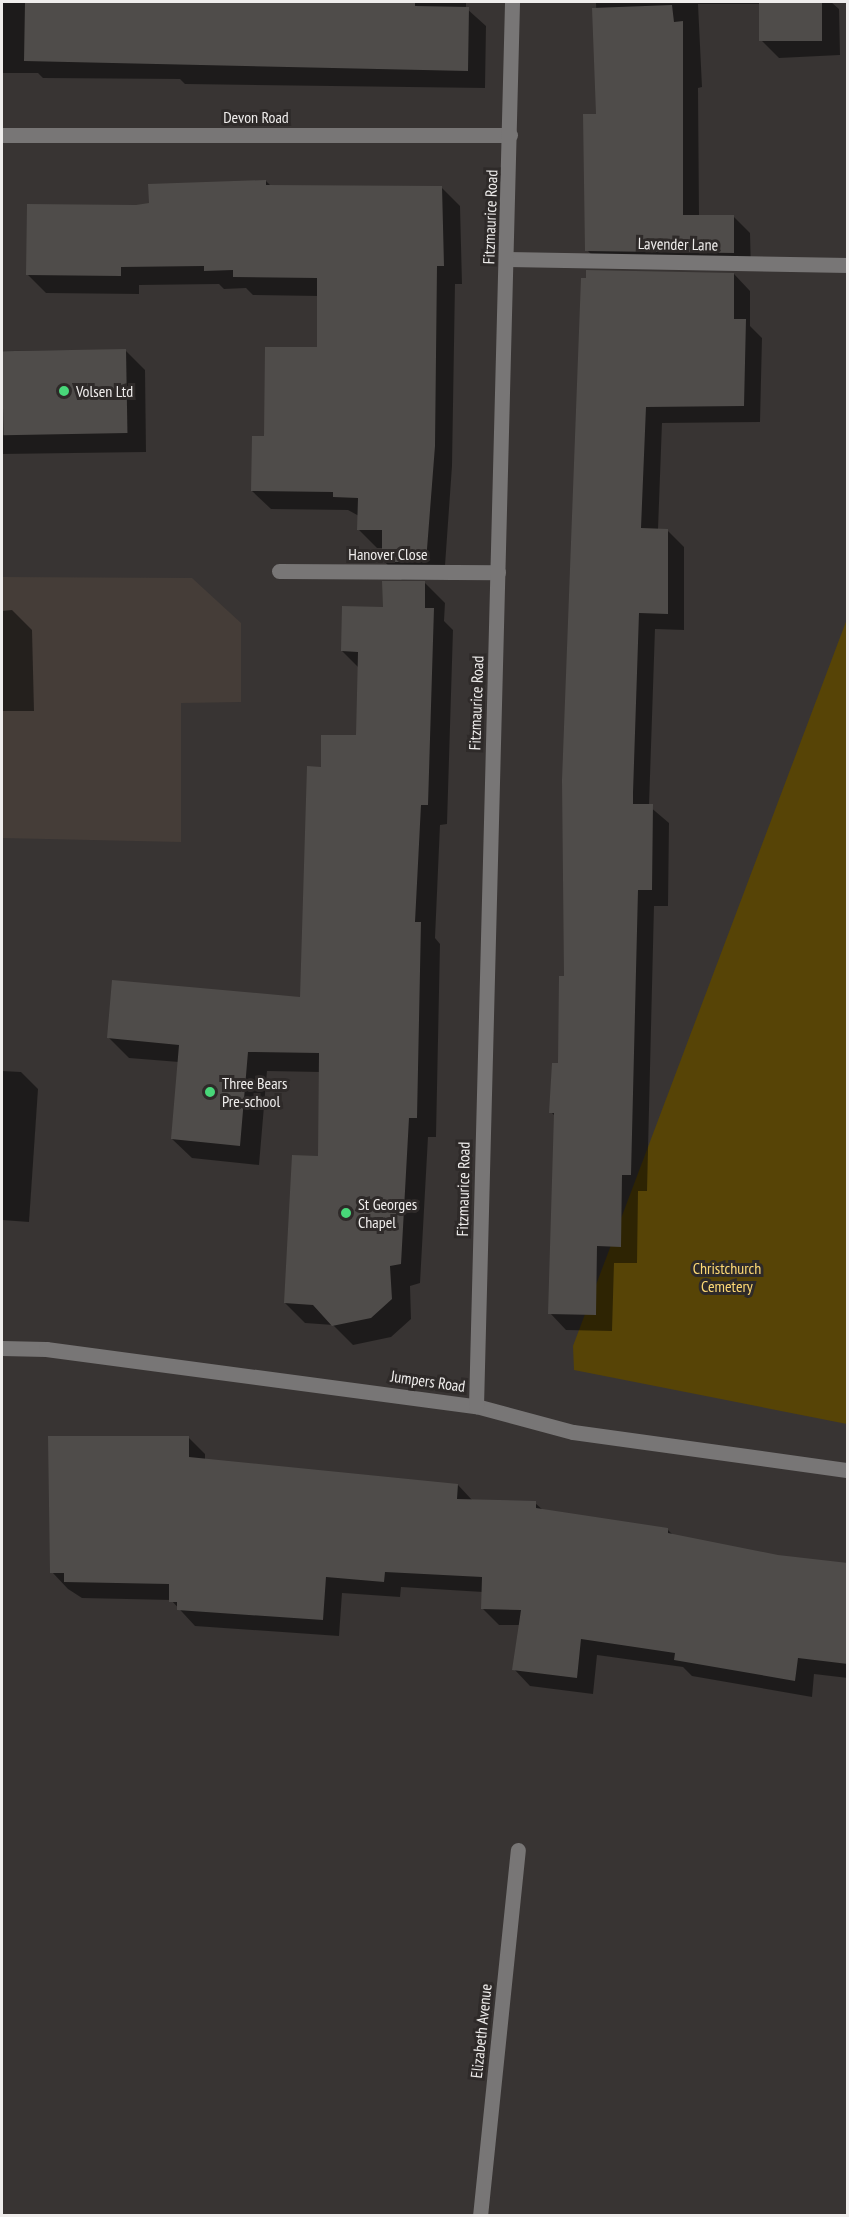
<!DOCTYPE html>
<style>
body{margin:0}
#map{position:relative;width:849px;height:2217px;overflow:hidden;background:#383433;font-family:"PT Sans Narrow",sans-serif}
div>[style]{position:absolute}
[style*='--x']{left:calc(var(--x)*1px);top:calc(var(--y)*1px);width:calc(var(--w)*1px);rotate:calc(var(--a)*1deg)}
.built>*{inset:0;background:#453d38}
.green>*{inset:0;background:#574406}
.shadow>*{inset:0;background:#0007}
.building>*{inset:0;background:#4f4c4a;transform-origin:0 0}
.minor>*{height:15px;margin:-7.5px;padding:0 7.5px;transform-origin:7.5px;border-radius:7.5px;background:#787676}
.dots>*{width:16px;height:16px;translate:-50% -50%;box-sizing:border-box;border:3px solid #2e2a29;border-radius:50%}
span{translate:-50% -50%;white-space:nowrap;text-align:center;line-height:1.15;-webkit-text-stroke:6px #2e2a29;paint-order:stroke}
.street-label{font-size:16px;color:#efedec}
.poi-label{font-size:16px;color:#efedec}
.left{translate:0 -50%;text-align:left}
.park-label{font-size:16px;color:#fcd875}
.frame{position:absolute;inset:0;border:3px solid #efedec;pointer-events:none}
</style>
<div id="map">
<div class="built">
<div style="clip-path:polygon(2px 577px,192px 578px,241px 623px,241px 702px,181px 703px,181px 842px,2px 838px)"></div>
</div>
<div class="green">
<div style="clip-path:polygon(847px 619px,847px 1424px,574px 1370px,573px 1346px)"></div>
</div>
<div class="shadow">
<div style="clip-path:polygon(2px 2px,235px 2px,238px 5px,466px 2px,466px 8px,486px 26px,485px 88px,185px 84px,180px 79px,43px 78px,38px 73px,2px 73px)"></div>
<div style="clip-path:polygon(596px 2px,831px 2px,839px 9px,840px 55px,779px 58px,762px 41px,761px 4px,698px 4px,702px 87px,698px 88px,699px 216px,733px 216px,750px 233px,751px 270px,604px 267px,587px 250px,598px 116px)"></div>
<div style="clip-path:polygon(266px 181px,272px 187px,442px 188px,460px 206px,462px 284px,455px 284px,452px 466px,444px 580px,402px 580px,384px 561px,383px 548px,377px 548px,358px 529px,359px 516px,348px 510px,271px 509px,252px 491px,265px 437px,318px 348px,318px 296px,253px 295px,246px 288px,224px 289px,219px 284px,139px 285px,139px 294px,46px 293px,28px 275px,29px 206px,150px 205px)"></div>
<div style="clip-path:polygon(734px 274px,750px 291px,750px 326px,762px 338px,760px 422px,662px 423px,658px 530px,667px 530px,684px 547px,684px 630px,655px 629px,649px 806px,669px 823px,668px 906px,654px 906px,647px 1191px,638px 1191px,637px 1263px,614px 1263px,612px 1331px,566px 1330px,550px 1313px,556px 1117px,551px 1112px,559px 1065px,565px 978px,582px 279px)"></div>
<div style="clip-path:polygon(125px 350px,145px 370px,146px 452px,2px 454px,2px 351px)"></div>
<div style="clip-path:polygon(425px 583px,445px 603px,444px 621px,453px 630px,447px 824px,440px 825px,435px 938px,440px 944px,436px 1137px,428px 1137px,420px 1283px,410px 1286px,411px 1319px,391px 1337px,353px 1345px,333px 1325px,305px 1323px,285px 1303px,320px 1158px,320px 1072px,267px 1071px,259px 1165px,192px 1158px,172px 1139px,179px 1062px,129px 1058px,109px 1038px,302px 999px,323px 768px,358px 736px,359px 668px,342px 651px,384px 608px)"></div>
<div style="clip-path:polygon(12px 610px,32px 630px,34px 711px,2px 711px,2px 611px)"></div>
<div style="clip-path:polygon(2px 1071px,21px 1072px,38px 1089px,29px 1222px,2px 1220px)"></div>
<div style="clip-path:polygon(188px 1437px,205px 1454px,205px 1460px,458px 1485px,473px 1501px,535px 1503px,543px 1510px,668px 1530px,674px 1536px,778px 1556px,848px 1564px,848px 1678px,814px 1674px,812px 1697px,692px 1676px,683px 1667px,597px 1655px,593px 1694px,530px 1686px,514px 1669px,520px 1625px,499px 1625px,482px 1608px,483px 1592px,401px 1587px,400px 1597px,342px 1593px,339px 1636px,195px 1626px,171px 1600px,82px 1598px,68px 1589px,52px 1572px)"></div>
</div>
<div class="building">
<div style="clip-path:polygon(25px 2px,415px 2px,415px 6px,469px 7px,468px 71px,24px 61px)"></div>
<div style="left:759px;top:2px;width:63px;height:39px"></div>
<div style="clip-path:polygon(672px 5px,674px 22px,683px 21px,683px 215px,734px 215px,734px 253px,585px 251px,583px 114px,596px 114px,592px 8px)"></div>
<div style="clip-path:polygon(266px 180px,266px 185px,442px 186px,444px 266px,437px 266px,435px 446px,426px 562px,382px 562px,382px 530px,357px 530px,358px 498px,333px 497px,333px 492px,251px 491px,252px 436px,264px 436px,265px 347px,317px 347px,317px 278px,233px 277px,233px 270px,204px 271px,204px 266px,121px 267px,121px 276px,26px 275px,27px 204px,136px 205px,149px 203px,148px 184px)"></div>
<div style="clip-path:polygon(586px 270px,734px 273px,734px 319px,746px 319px,744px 406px,646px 407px,641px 528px,668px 529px,668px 614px,639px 613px,633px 793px,633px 804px,653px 804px,652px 890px,638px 890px,631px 1175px,622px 1175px,621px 1247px,597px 1246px,596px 1315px,548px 1314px,554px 1113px,549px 1113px,552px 1063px,558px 1063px,559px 976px,564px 976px,562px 780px,581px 278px,586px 278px)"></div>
<div style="left:126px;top:349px;width:84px;height:124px;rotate:89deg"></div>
<div style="clip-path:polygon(382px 581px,425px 581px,425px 608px,434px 608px,428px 805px,421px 805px,415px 922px,421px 922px,417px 1118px,409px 1118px,401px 1264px,390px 1266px,392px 1299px,371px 1318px,332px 1326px,313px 1305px,284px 1303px,292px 1155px,318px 1156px,319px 1053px,248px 1052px,240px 1146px,171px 1139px,179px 1045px,107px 1038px,112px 980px,300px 997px,307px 766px,321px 767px,321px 735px,356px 735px,358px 652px,341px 651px,342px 606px,383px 607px)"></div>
<div style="clip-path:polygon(48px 1436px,189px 1436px,189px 1457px,458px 1484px,457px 1499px,536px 1501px,536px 1508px,668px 1528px,668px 1533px,778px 1555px,848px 1563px,848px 1664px,798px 1658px,795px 1681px,674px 1660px,675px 1653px,581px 1639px,577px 1678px,512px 1670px,521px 1610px,481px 1609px,482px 1577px,385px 1572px,384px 1582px,326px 1577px,323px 1620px,177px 1610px,177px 1602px,169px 1602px,169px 1584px,64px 1582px,64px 1573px,50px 1573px)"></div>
</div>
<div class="minor">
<div style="--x:2;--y:135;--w:508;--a:0"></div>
<div style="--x:507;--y:259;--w:341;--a:1"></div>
<div style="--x:279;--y:571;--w:219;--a:0.3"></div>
<div style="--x:2;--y:1348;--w:44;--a:1.3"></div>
<div style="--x:46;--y:1349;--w:434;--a:7.6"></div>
<div style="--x:476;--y:1406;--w:100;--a:15"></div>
<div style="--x:573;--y:1432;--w:278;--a:7.9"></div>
<div style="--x:476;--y:1406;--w:1404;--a:-88.53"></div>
<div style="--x:480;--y:2216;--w:368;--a:-84.1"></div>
</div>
<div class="dots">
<div style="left:64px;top:391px;background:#48d779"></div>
<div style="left:210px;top:1092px;background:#48d779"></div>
<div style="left:346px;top:1213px;background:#48d779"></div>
</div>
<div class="street-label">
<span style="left:256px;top:117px">Devon Road</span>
<span style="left:490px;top:217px;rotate:-88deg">Fitzmaurice Road</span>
<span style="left:678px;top:244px;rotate:1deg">Lavender Lane</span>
<span style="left:388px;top:554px">Hanover Close</span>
<span style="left:476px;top:703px;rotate:-88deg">Fitzmaurice Road</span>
<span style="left:463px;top:1189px;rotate:-89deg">Fitzmaurice Road</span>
<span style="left:428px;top:1381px;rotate:8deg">Jumpers Road</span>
<span style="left:481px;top:2031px;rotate:-84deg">Elizabeth Avenue</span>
</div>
<div class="poi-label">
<span class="left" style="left:76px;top:391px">Volsen Ltd</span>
<span class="left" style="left:222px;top:1092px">Three Bears<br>Pre-school</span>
<span class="left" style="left:358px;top:1213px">St Georges<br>Chapel</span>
</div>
<div class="park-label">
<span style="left:727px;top:1277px">Christchurch<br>Cemetery</span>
</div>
<div class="frame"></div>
</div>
